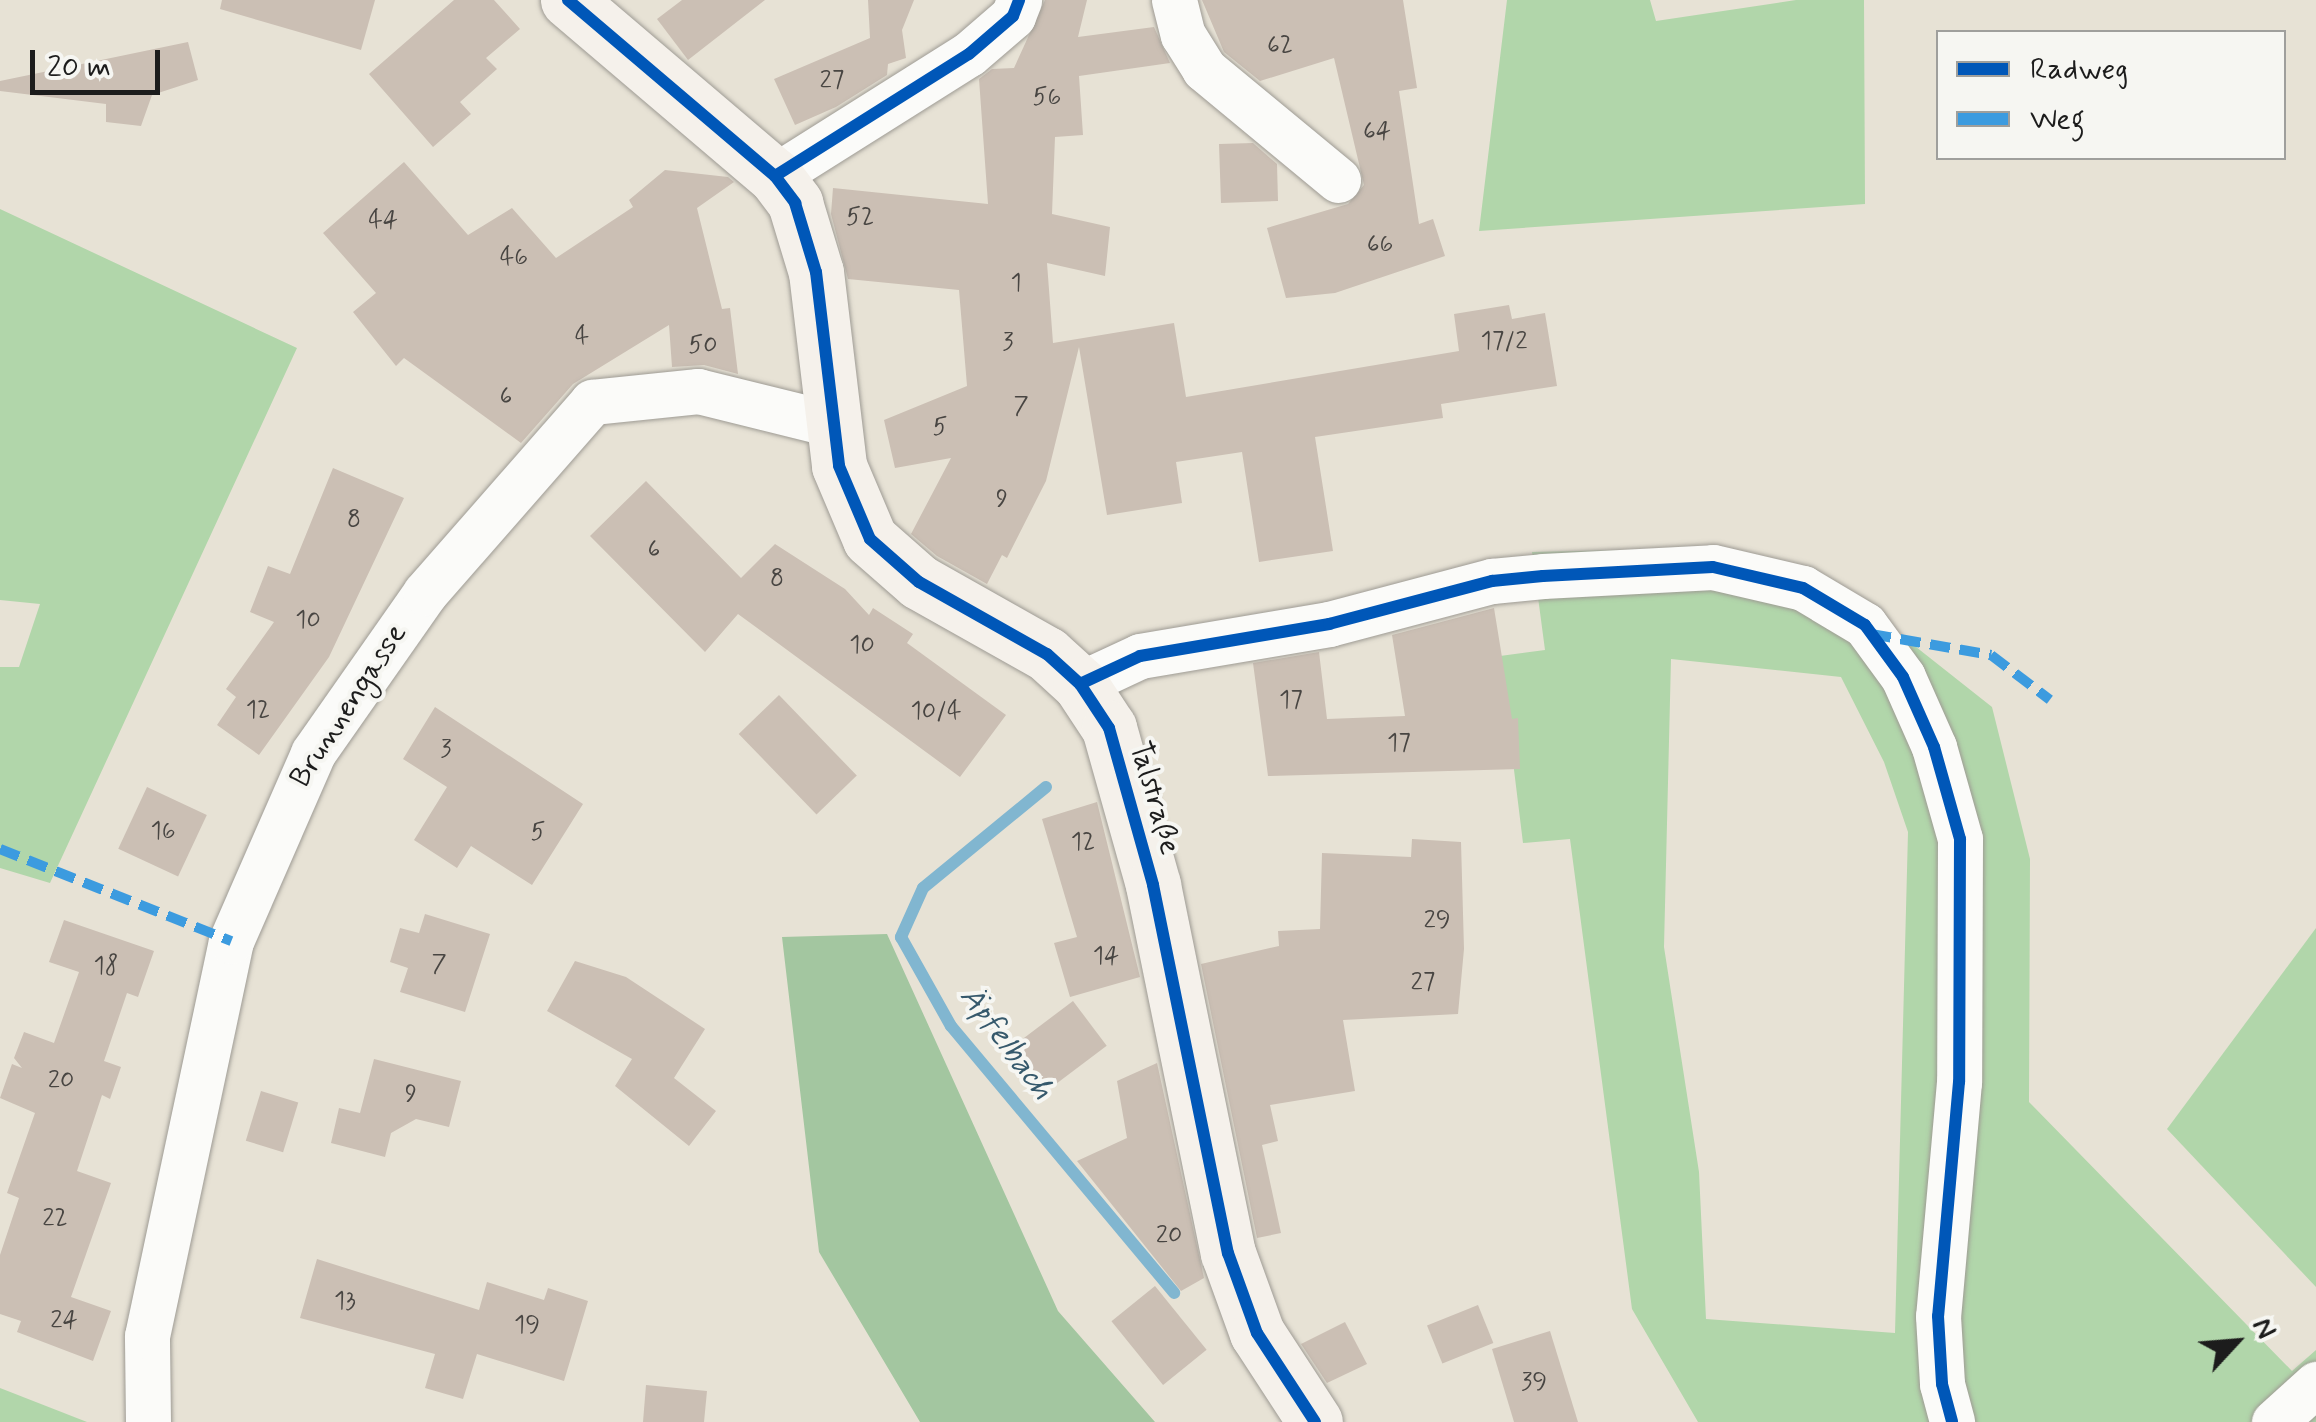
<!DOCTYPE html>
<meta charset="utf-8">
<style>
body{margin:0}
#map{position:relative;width:2316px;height:1422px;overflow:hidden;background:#e7e2d5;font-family:Mynerve,sans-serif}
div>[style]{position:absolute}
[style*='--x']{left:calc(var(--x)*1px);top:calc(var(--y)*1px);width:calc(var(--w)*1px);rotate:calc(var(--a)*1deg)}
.green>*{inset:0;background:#b1d6aa}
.forest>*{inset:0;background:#a3c6a0}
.stream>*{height:12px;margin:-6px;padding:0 6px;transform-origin:6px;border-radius:6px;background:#81b6d0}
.building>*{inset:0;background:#cbbfb4;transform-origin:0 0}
.roads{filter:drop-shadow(0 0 2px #9e9b94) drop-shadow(0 0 2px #9e9b94)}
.street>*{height:45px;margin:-22.5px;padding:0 22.5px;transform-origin:22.5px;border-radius:22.5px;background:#fbfbf9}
.secondary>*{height:55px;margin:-27.5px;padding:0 27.5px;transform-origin:27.5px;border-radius:27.5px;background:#f5f1eb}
.quiet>*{height:10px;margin-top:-5px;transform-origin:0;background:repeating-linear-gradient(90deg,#3c9bdf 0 20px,transparent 0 30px)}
.cycleway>*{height:12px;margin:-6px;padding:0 6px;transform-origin:6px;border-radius:6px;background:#0057b8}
span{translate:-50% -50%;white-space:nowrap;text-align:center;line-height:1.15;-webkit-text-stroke:8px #f6f6f2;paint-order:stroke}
.number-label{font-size:25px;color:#484542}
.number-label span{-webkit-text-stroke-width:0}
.street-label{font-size:30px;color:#1c1c1c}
.water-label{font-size:32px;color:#36596c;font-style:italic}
.legend{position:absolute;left:1936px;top:30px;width:350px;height:130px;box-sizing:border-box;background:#f6f6f2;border:2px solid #9f9f9c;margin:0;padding:12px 18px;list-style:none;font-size:30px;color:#1c1c1c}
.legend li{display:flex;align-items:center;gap:20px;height:50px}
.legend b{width:50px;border:2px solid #9f9f9c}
.north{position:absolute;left:2186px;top:1292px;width:100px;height:100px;-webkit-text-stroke:8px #f6f6f2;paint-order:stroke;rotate:64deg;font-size:28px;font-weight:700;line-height:40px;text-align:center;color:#1c1c1c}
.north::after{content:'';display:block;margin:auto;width:35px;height:45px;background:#1c1c1c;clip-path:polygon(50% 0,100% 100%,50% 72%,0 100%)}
.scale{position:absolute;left:30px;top:50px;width:130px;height:45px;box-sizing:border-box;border:5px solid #1c1c1c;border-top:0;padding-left:12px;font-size:30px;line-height:35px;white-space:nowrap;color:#1c1c1c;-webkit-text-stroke:8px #f6f6f2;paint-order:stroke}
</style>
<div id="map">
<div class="green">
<i style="clip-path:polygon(1507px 0,1650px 0,1656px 21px,1796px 0,1864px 0,1865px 204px,1479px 231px)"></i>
<i style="clip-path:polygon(0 209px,297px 348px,50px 883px,0 868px,0 667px,19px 667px,40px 604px,0 600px)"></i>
<i style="clip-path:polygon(evenodd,1717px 548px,1887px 624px,1992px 707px,2030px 859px,2029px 1102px,2292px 1371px,2316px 1350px,2316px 1422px,1698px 1422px,1632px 1309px,1570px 839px,1523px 843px,1500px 656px,1545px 650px,1532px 552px,1717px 548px,1671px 659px,1841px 677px,1884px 762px,1908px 832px,1895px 1333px,1706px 1319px,1699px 1172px,1664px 947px,1671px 659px)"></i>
<i style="clip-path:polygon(2316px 928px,2316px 1287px,2167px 1129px)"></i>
<i style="clip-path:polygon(0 1388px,87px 1422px,0 1422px)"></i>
</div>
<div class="forest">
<i style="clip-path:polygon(887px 934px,1058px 1311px,1155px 1422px,920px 1422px,819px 1252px,782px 937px)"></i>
</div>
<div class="stream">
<i style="--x:1046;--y:787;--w:159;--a:140.6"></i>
<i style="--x:923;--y:888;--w:54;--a:114.2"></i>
<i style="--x:901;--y:937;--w:102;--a:60.7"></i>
<i style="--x:951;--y:1026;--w:348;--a:50.1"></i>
</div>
<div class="building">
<i style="clip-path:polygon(222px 0,375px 0,361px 50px,220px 9px)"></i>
<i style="clip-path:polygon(454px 0,494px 0,520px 29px,486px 58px,497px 69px,460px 102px,471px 114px,433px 147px,369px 74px)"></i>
<i style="clip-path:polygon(682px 0,765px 0,688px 60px,657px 19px)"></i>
<i style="clip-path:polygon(868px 0,914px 0,902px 30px,906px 58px,888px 64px,887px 75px,836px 107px,795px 125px,774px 79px,870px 38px)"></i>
<i style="clip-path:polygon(1045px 0,1087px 0,1078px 37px,1154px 27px,1170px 63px,1079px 76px,1083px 135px,1055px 137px,1052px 214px,1110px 227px,1105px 276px,1047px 263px,1053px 343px,1174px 323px,1186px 397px,1459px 351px,1454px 314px,1509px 305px,1512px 319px,1545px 313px,1557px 386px,1441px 404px,1443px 418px,1315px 437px,1333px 551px,1259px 562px,1242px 452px,1176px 462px,1182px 503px,1107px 515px,1079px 347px,1046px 481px,1007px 558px,1002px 555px,987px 584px,937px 556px,911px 534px,951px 458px,895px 468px,884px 420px,967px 386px,959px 290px,848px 279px,831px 214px,833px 188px,988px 204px,979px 79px,992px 69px,1014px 68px)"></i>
<i style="clip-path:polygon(1202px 0,1403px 0,1417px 88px,1399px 91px,1419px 224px,1433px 219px,1445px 256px,1335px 293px,1286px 298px,1267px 228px,1348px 204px,1364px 185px,1334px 58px,1260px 81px,1224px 52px)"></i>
<i style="clip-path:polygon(188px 42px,198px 80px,152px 95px,141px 126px,106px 122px,106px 104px,0 91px,0 81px)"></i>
<i style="clip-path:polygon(1253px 143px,1277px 164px,1278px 201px,1221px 203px,1219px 144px)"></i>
<i style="clip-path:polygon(404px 162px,468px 235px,512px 208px,556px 258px,633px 207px,629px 200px,665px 170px,728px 177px,734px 182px,697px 208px,722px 309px,730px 308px,738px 374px,704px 365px,672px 367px,669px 325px,573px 384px,521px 443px,404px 358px,396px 366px,353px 312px,376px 293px,323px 233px)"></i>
<i style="clip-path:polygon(333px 468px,404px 498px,329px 657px,259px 755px,217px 725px,236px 697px,226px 689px,274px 622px,250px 612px,268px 566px,290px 574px)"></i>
<i style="clip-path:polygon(646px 481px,741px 578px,775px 544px,845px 589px,869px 615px,873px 608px,913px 634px,907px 643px,1006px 715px,960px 777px,738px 614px,705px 652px,590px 536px)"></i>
<i style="clip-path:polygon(1494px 608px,1512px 719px,1518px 718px,1520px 769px,1268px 776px,1253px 663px,1319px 652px,1327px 719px,1405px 716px,1392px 635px)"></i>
<i style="left:779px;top:695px;width:112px;height:56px;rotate:46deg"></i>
<i style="clip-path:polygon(435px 707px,583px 804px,532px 885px,471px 846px,457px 868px,414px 840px,447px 787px,403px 759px)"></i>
<i style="left:147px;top:787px;width:66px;height:68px;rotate:25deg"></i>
<i style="clip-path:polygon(1097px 802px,1140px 977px,1070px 997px,1054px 943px,1077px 937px,1042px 819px)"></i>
<i style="clip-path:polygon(1412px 839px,1461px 842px,1464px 949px,1458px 1014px,1343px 1020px,1355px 1091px,1270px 1105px,1278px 1141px,1262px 1145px,1281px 1233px,1257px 1238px,1201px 964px,1279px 946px,1278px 931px,1320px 929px,1322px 853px,1411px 857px)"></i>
<i style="clip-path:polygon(425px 914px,490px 934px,465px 1012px,400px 992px,408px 968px,390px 962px,400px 928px,419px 933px)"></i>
<i style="clip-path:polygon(64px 920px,154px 951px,138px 997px,127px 993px,104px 1061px,121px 1067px,110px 1099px,102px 1095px,77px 1171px,111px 1183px,71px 1297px,111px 1311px,93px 1361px,17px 1332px,21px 1321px,0 1314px,0 1255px,19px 1198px,7px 1193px,35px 1113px,0 1098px,12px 1064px,22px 1068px,14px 1058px,24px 1032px,54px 1043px,79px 972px,49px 962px)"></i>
<i style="clip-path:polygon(575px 961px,626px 977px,705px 1029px,674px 1078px,716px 1111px,689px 1146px,615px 1086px,632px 1059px,547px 1011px)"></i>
<i style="left:1073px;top:1001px;width:56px;height:86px;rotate:53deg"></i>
<i style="clip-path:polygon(374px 1059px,461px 1081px,449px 1127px,416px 1119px,391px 1133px,385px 1157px,331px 1143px,339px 1108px,360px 1113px)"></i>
<i style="clip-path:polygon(1157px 1063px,1204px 1278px,1181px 1291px,1077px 1161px,1127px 1138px,1117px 1081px)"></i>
<i style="left:261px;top:1091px;width:39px;height:52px;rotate:17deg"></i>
<i style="clip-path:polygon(317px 1259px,479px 1310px,487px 1282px,544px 1300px,548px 1288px,588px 1301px,564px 1381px,477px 1354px,463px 1399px,425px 1388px,435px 1354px,300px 1318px)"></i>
<i style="left:1155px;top:1286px;width:82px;height:56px;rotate:51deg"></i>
<i style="left:1478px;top:1305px;width:41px;height:55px;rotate:68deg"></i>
<i style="clip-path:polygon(1345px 1322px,1367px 1364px,1327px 1383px,1301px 1344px)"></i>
<i style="clip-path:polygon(1550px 1331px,1578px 1422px,1514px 1422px,1492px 1349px)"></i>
<i style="clip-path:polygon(646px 1385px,707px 1391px,704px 1422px,643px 1422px)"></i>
</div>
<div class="roads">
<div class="street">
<i style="--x:1174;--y:0;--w:36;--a:76"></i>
<i style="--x:1183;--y:35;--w:40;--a:58"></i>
<i style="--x:1204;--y:69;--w:174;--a:39.6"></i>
<i style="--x:775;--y:176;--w:229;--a:-32.2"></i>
<i style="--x:969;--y:54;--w:58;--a:-40.8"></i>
<i style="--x:1013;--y:16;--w:17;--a:-69"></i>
<i style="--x:1080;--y:684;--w:66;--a:-25"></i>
<i style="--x:1140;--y:656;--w:192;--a:-9.6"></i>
<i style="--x:1329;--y:624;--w:169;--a:-14.8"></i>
<i style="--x:1492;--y:581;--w:51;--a:-5.6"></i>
<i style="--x:1543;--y:576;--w:170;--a:-3"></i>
<i style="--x:1713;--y:567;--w:92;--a:13.1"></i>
<i style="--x:1803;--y:588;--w:72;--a:30.8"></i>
<i style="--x:1865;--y:625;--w:64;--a:53.8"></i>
<i style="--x:1903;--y:677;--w:77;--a:66.1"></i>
<i style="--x:1934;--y:747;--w:96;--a:74.2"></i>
<i style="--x:1960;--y:839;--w:243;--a:90.2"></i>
<i style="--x:1959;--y:1082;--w:235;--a:95.1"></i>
<i style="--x:1938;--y:1316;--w:68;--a:86.6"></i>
<i style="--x:1942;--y:1384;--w:39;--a:75"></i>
<i style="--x:148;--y:1422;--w:86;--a:-90.7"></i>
<i style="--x:147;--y:1336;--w:404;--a:-78"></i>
<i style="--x:231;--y:941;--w:205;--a:-66.4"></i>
<i style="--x:313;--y:753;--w:195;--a:-55"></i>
<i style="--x:425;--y:593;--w:254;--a:-48.8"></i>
<i style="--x:592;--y:402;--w:107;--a:-5.9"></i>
<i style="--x:698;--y:391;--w:137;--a:13.9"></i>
<i style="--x:2274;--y:1422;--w:57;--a:-42.1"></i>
</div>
<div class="secondary">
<i style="--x:568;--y:0;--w:272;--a:40.4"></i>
<i style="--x:775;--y:176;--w:34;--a:53"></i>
<i style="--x:795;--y:203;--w:72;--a:73.1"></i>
<i style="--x:816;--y:272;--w:195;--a:83.2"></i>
<i style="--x:839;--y:466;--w:79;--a:67"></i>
<i style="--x:870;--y:539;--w:65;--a:41.3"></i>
<i style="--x:919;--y:582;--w:147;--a:29.4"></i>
<i style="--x:1047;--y:654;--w:45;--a:42.3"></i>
<i style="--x:1080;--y:684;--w:53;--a:56.6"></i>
<i style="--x:1109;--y:728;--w:163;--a:74.3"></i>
<i style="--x:1153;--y:885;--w:376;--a:78.5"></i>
<i style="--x:1228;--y:1253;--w:85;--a:70.1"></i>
<i style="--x:1257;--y:1333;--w:106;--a:56.9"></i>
</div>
</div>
<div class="quiet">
<i style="--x:1871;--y:634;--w:122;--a:9.9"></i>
<i style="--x:1991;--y:655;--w:74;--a:37.3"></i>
<i style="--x:0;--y:849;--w:249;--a:21.7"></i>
</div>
<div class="cycleway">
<i style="--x:568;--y:0;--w:272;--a:40.4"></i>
<i style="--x:775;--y:176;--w:34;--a:53"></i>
<i style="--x:795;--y:203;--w:72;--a:73.1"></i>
<i style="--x:816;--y:272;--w:195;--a:83.2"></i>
<i style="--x:839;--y:466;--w:79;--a:67"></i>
<i style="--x:870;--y:539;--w:65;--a:41.3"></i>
<i style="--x:919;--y:582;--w:147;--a:29.4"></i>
<i style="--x:1047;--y:654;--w:45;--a:42.3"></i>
<i style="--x:1080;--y:684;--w:53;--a:56.6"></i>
<i style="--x:1109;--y:728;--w:163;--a:74.3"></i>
<i style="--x:1153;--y:885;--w:376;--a:78.5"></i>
<i style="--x:1228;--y:1253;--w:85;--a:70.1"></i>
<i style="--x:1257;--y:1333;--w:106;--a:56.9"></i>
<i style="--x:775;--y:176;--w:229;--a:-32.2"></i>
<i style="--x:969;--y:54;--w:58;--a:-40.8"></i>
<i style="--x:1013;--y:16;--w:17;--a:-69"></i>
<i style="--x:1080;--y:684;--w:66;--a:-25"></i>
<i style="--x:1140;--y:656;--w:192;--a:-9.6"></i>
<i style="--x:1329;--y:624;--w:169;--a:-14.8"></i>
<i style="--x:1492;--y:581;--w:51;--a:-5.6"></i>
<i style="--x:1543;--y:576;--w:170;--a:-3"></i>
<i style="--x:1713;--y:567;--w:92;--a:13.1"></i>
<i style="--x:1803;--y:588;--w:72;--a:30.8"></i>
<i style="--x:1865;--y:625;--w:64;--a:53.8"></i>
<i style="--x:1903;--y:677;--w:77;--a:66.1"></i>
<i style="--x:1934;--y:747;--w:96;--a:74.2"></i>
<i style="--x:1960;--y:839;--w:243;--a:90.2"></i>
<i style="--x:1959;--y:1082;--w:235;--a:95.1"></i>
<i style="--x:1938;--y:1316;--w:68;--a:86.6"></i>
<i style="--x:1942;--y:1384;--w:39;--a:75"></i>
</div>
<div class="number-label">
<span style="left:1280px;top:46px">62</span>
<span style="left:832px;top:81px">27</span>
<span style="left:1047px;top:98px">56</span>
<span style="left:1377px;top:132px">64</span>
<span style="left:860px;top:218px">52</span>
<span style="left:383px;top:221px">44</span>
<span style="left:1380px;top:245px">66</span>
<span style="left:514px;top:258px">46</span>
<span style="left:1016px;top:284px">1</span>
<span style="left:582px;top:337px">4</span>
<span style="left:1504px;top:342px">17/2</span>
<span style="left:1008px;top:343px">3</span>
<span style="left:703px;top:346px">50</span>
<span style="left:506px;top:397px">6</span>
<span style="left:1021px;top:407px">7</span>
<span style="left:940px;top:428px">5</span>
<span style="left:1002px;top:500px">9</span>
<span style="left:354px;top:520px">8</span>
<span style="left:654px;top:550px">6</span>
<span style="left:777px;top:579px">8</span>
<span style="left:308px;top:621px">10</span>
<span style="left:862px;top:646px">10</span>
<span style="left:1291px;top:701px">17</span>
<span style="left:258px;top:711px">12</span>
<span style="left:936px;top:712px">10/4</span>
<span style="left:1399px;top:744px">17</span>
<span style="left:446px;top:750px">3</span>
<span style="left:163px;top:832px">16</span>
<span style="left:538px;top:833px">5</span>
<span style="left:1083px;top:843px">12</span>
<span style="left:1437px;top:921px">29</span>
<span style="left:1106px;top:957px">14</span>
<span style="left:439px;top:965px">7</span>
<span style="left:106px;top:967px">18</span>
<span style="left:1423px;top:983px">27</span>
<span style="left:61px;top:1081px">20</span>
<span style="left:411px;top:1095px">9</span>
<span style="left:55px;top:1219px">22</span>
<span style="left:1169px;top:1236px">20</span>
<span style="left:345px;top:1302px">13</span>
<span style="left:64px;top:1321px">24</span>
<span style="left:527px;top:1326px">19</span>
<span style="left:1534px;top:1383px">39</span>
</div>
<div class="street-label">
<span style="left:349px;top:706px;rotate:-57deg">Brunnengasse</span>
<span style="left:1154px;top:798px;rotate:74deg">Talstraße</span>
</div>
<div class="water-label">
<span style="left:1006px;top:1043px;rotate:53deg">Äpfelbach</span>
</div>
<ul class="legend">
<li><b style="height:12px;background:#0057b8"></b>Radweg</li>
<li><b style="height:12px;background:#3c9bdf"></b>Weg</li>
</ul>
<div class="north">N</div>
<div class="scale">20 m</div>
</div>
